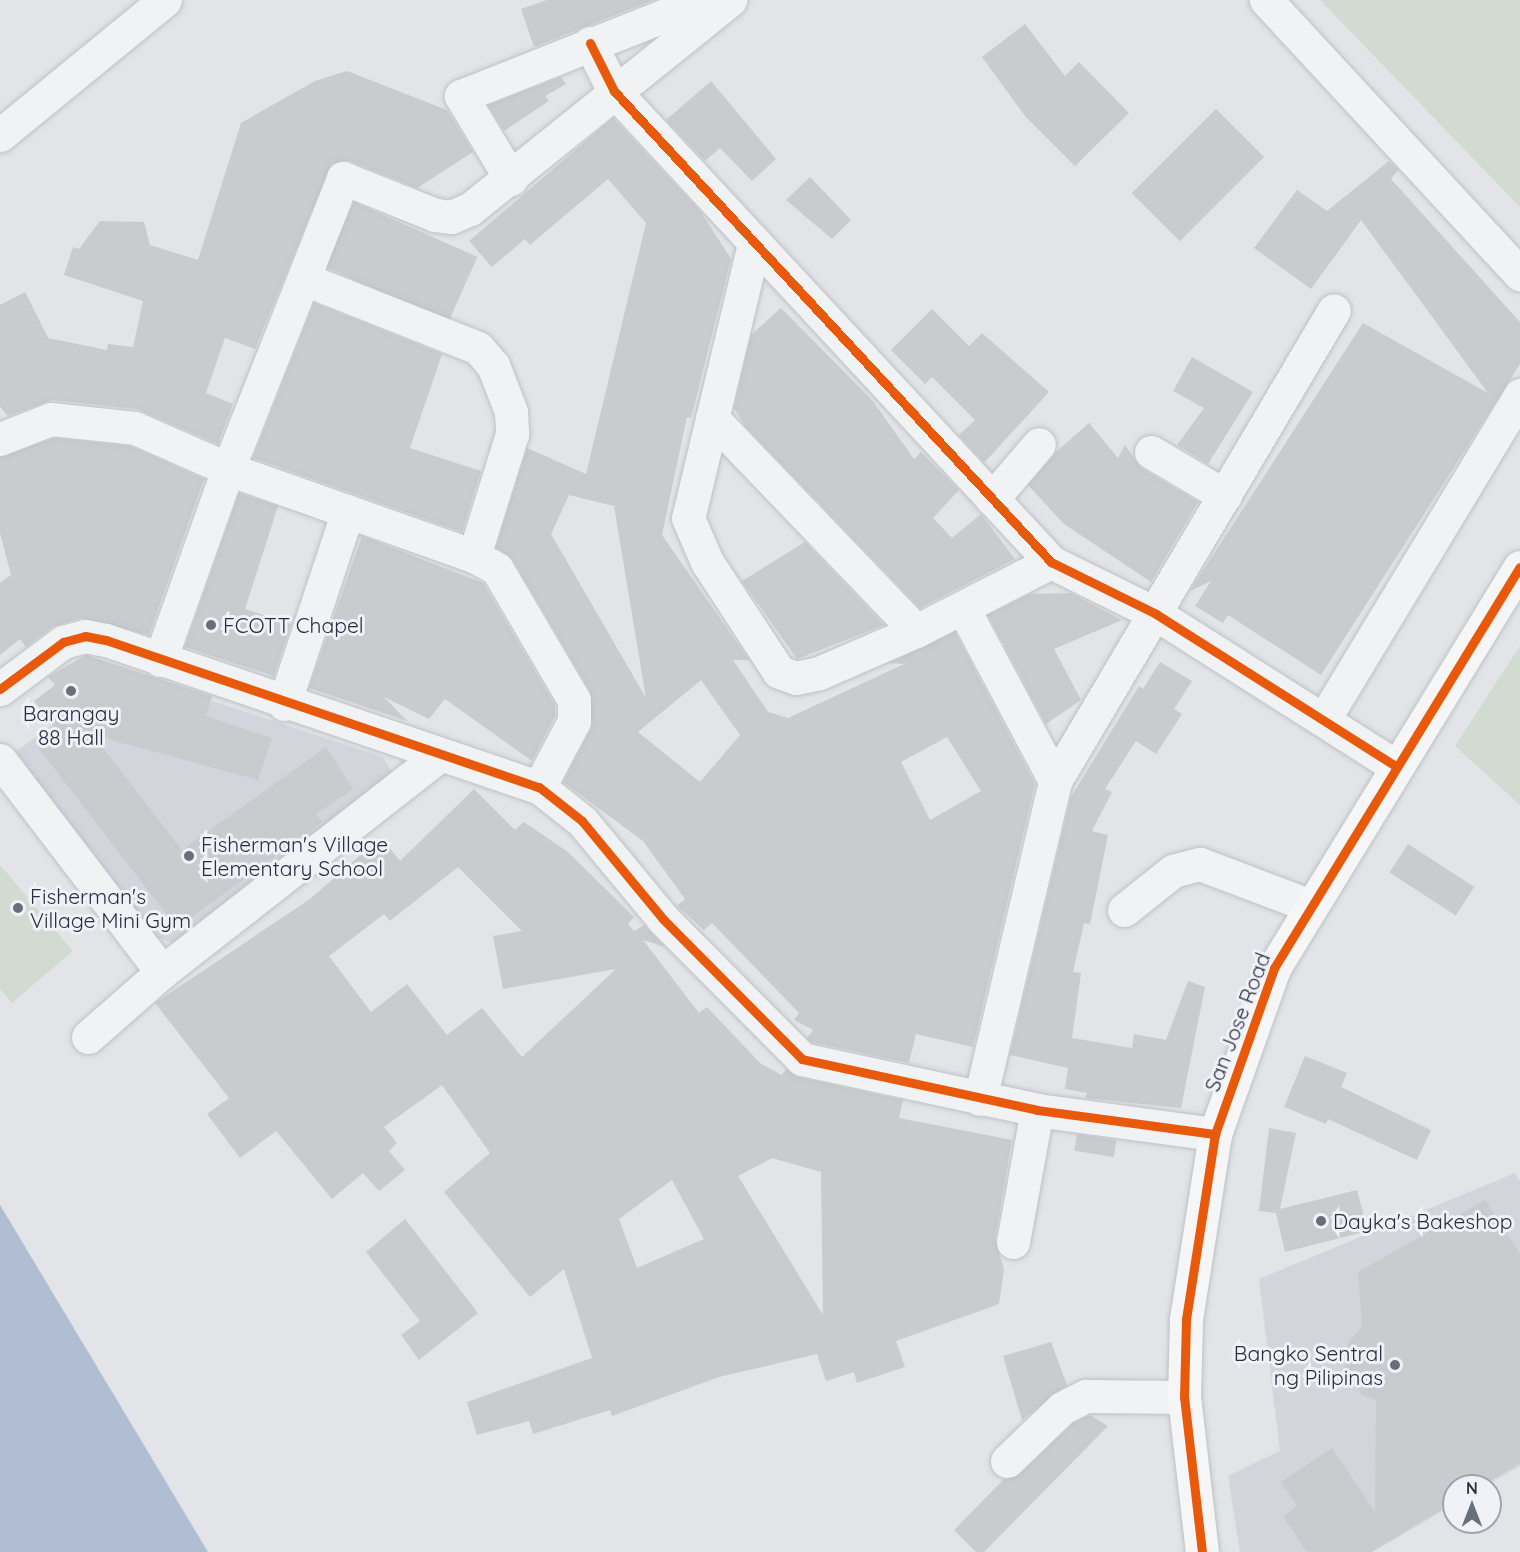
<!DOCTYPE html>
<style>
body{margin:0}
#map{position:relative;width:1520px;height:1552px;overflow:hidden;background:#e2e4e7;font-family:Quicksand,sans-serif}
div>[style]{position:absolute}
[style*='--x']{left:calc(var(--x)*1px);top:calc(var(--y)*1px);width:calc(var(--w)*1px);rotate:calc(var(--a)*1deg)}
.built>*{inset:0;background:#d2d5dc}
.green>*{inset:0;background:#d1dbd2}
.water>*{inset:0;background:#b0bdd3}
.building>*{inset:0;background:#c9cbcf;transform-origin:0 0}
.roads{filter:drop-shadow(0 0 2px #bfc1c5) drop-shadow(0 0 2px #bfc1c5)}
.minor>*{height:33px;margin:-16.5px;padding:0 16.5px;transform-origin:16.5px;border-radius:16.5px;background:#f1f2f4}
.major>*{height:33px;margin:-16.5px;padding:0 16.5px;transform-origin:16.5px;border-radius:16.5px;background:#f6f6f6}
.cycleway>*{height:9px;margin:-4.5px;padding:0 4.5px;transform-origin:4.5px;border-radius:4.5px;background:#e8590c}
.dots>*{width:16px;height:16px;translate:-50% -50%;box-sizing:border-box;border:3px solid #f0f2f7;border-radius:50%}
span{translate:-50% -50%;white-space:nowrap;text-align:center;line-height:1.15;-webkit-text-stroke:6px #f0f2f7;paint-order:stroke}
.poi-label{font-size:21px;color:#282e41}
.left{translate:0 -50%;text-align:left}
.right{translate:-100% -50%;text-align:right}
.street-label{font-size:21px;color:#282e41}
.north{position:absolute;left:1442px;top:1474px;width:60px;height:60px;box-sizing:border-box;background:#f0f2f7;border:2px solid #a0a4ae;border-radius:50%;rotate:0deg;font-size:16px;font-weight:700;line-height:24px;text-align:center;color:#282e41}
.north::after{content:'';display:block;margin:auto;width:21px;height:27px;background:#696e7b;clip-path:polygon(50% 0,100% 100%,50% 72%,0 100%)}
</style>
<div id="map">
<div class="built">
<i style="clip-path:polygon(124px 672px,383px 757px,396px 779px,174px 943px,139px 933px,14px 753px)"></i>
<i style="clip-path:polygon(1515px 1173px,1520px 1181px,1520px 1466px,1485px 1486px,1454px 1486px,1454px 1504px,1373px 1552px,1240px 1552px,1228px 1476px,1280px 1451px,1259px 1279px)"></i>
</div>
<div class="green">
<i style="clip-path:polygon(1320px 0,1520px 0,1520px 207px)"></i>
<i style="clip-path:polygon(1520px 646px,1520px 805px,1455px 746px)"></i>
<i style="clip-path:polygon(0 865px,73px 951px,12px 1003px,0 989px)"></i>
</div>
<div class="water">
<i style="clip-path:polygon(0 1205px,208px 1552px,0 1552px)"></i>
</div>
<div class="building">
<i style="clip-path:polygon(547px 0,653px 0,534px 47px,521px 9px)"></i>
<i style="clip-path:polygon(1025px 24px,1065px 76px,1079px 62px,1129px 113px,1075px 166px,1025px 116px,982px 57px)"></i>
<i style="clip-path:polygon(347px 71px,447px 110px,473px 152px,417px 188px,350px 161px,331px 164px,255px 349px,225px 338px,206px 393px,233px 404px,218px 444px,137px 409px,52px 400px,8px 416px,0 407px,0 305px,25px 292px,48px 338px,107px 350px,108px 344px,133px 347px,143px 301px,64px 275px,73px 247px,79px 249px,100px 221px,144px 222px,150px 245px,198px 260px,241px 123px,315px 81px)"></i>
<i style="clip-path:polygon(561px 77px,566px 84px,545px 96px,549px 101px,504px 131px,488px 105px)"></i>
<i style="clip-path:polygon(711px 81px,776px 159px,752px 181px,720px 148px,705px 161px,666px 120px)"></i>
<i style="left:1216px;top:109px;width:68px;height:119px;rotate:45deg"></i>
<i style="clip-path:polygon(evenodd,613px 118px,701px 212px,731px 259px,691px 418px,687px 417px,662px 535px,749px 660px,733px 660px,768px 712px,788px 718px,904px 664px,888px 663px,955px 632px,1035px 784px,973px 1047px,916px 1034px,909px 1063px,811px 1042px,807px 1038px,813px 1030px,794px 1020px,799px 1013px,712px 923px,704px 930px,677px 906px,685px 899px,643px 841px,563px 782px,591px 729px,590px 691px,513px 560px,496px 547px,527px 448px,586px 474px,646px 223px,608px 179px,530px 245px,525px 239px,492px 267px,469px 241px,613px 118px,569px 495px,614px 506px,646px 698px,551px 534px,569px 495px,613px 118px,701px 680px,740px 735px,700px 782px,638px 732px,701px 680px,613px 118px,947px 737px,981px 791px,930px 820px,901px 762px,947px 737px)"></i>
<i style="clip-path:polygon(1389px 161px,1398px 170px,1391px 179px,1520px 322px,1520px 364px,1321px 675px,1228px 615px,1223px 623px,1195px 606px,1211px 581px,1190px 591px,1363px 323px,1488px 393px,1361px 220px,1311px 289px,1254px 248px,1297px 190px,1327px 211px)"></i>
<i style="clip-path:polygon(810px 177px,851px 220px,832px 239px,786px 200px)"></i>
<i style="left:354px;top:202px;width:135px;height:71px;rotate:24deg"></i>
<i style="clip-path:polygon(314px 303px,442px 354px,410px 448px,481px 471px,462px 532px,253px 458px)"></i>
<i style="clip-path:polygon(781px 308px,872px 400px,914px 459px,921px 452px,959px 490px,933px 518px,952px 538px,981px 514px,1015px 559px,920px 608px,745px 426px,734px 408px,751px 335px)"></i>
<i style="clip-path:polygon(932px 309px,969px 346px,982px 333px,1049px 392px,984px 463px,959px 435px,975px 420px,932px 377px,925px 384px,891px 350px)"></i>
<i style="clip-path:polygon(1192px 357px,1253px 392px,1208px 464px,1177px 445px,1204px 408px,1173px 391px)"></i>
<i style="clip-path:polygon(1089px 423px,1118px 458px,1125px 445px,1141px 468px,1198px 502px,1151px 582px,1064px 524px,1028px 485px,1056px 452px)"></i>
<i style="clip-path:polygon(54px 438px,130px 446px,204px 479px,149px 635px,81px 618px,52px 627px,26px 647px,20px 639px,0 655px,0 583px,11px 575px,0 533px,0 457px)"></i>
<i style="clip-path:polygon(239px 493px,278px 506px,245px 609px,291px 624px,274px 676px,185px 647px)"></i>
<i style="clip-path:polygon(362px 536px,483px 583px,555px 705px,555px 716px,532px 761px,445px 699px,429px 719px,384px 697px,407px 721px,309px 688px)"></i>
<i style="clip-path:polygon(805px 542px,884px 625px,797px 659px,742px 581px)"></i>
<i style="clip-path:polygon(1071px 593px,1122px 620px,1054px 649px,1081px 700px,1046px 724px,988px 615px,1029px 594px)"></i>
<i style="clip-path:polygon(86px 655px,212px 696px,206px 716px,272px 738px,258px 780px,93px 735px,182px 850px,326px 747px,353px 789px,316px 814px,322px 822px,177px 928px,37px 746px,57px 731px,34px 701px,55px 685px,48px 677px)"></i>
<i style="clip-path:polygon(1160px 662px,1192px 681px,1174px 709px,1182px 714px,1156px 754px,1136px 741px,1105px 789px,1112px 792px,1092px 831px,1108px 835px,1090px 924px,1084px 923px,1073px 972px,1081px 973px,1072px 1038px,1132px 1048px,1134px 1034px,1166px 1040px,1188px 981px,1205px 987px,1181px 1108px,1085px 1098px,1087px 1093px,1065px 1089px,1068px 1068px,1010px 1055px,1071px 797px,1139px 686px,1143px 689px)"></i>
<i style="clip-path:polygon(evenodd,474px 789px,515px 830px,524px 822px,568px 852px,634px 917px,628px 924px,634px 931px,644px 925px,665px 947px,643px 940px,699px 1013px,707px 1007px,761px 1064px,782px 1075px,786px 1069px,798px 1077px,903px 1100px,899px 1118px,1012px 1140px,995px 1239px,1004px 1269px,999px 1304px,896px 1341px,905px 1367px,857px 1383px,854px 1372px,826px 1381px,817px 1354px,719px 1377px,612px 1416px,610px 1410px,533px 1434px,529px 1421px,477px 1435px,467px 1402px,592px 1358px,564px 1269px,530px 1297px,444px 1192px,490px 1153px,442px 1085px,384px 1127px,397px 1143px,389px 1151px,405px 1170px,379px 1191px,363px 1173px,332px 1199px,276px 1131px,240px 1158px,207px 1114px,229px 1098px,155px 1003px,310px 899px,381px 837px,400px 861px,474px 789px,458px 867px,522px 931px,493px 936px,503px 989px,616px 969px,522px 1057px,482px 1008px,447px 1035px,407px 984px,371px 1012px,329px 956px,384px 914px,390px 921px,458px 867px,474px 789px,772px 1158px,821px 1172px,823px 1315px,738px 1176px,772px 1158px,474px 789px,672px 1180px,704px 1239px,637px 1268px,619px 1219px,672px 1180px)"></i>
<i style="left:1408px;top:844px;width:79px;height:34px;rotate:33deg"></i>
<i style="clip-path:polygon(1305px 1056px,1347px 1073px,1341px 1087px,1431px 1130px,1417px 1160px,1328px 1119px,1326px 1124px,1284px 1107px)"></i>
<i style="clip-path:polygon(1269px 1128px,1296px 1133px,1280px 1209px,1357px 1190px,1368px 1231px,1285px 1252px,1276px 1213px,1259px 1211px)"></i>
<i style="left:1077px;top:1134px;width:40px;height:17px;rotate:9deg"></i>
<i style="clip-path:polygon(1485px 1200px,1520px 1254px,1520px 1463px,1482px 1486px,1454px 1486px,1454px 1502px,1371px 1552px,1307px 1552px,1283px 1516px,1297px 1506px,1281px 1482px,1332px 1448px,1375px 1512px,1376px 1400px,1361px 1394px,1345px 1367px,1348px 1344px,1362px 1326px,1358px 1272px)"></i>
<i style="clip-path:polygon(405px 1219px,478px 1313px,419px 1360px,401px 1335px,420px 1321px,366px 1252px)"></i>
<i style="clip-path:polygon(1051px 1342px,1067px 1385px,1022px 1420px,1003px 1356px)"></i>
<i style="clip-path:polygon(1090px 1415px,1108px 1426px,984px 1552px,976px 1552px,954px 1530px,1004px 1479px,1020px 1474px,1073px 1423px)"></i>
</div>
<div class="roads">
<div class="minor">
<i style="--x:1266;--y:0;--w:374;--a:47.2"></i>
<i style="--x:590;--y:43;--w:54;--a:63.4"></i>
<i style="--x:614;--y:91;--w:643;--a:47.14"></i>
<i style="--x:1051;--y:562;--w:117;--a:26.3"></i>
<i style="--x:1156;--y:614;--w:282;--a:32.4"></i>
<i style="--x:0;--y:135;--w:213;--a:-39.3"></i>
<i style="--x:511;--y:179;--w:97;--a:-121.1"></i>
<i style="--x:461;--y:96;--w:261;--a:-21.6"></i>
<i style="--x:754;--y:244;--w:282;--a:103.5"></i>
<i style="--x:688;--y:518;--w:48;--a:66.6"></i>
<i style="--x:707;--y:562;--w:131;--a:56.8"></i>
<i style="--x:779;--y:672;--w:18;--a:19"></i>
<i style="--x:796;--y:678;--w:24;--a:-12"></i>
<i style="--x:819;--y:673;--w:106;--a:-23.4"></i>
<i style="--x:916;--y:631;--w:152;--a:-27.1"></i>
<i style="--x:304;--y:279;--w:187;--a:21.6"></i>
<i style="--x:478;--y:348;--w:23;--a:49"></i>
<i style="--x:493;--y:365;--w:50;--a:69"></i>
<i style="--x:511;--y:412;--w:22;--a:87"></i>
<i style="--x:512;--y:434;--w:128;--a:107.3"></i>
<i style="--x:712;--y:418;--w:295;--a:46.2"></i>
<i style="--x:0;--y:439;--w:55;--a:-21.4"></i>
<i style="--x:51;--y:419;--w:84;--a:6.1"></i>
<i style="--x:135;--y:428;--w:102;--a:23.8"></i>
<i style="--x:228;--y:469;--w:261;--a:19.5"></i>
<i style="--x:474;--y:556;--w:26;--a:29"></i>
<i style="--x:497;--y:569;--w:152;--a:59.6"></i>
<i style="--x:574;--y:700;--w:21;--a:90"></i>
<i style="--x:574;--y:721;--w:75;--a:117.9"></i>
<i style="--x:1151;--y:452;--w:86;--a:30.7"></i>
<i style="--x:992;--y:499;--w:72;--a:-49.5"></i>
<i style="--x:963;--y:608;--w:196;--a:62"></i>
<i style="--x:160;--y:660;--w:203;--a:-70.4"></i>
<i style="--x:228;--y:469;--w:313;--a:-68.4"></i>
<i style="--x:343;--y:178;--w:99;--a:21.9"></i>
<i style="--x:435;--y:215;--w:16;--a:7"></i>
<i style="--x:451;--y:217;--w:21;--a:-23"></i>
<i style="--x:470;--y:209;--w:334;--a:-38.8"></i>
<i style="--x:0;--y:689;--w:79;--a:-36.7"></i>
<i style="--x:63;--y:642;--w:23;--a:-15"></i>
<i style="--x:85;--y:636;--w:21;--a:11"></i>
<i style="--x:106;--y:640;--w:457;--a:18.8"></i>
<i style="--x:539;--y:787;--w:55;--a:38.3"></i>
<i style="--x:582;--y:821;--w:127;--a:50.4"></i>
<i style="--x:663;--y:919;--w:197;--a:45.2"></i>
<i style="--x:802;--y:1059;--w:240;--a:12.2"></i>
<i style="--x:1037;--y:1110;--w:180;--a:7.7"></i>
<i style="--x:284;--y:704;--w:203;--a:-71.7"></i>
<i style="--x:1324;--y:719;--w:379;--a:-58.8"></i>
<i style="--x:0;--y:760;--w:267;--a:52.6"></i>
<i style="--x:1124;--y:910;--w:63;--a:-38.5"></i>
<i style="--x:1173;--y:871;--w:28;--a:-15"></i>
<i style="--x:1200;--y:864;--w:116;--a:20.8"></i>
<i style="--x:88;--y:1037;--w:98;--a:-41.3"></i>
<i style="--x:162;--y:972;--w:353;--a:-38"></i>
<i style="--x:980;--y:1099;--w:327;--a:-76.7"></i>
<i style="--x:1055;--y:781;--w:547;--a:-59.36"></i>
<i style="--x:1013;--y:1242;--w:134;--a:-79.7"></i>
<i style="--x:1007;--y:1461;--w:76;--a:-43.9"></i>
<i style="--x:1062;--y:1408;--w:27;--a:-27"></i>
<i style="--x:1086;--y:1396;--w:98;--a:0.6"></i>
</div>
<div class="major">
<i style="--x:1202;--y:1552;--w:156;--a:-96.6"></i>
<i style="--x:1184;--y:1397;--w:78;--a:-88.5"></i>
<i style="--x:1186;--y:1319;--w:187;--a:-81.1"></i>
<i style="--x:1215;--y:1134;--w:176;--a:-70.4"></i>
<i style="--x:1274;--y:968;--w:470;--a:-58.5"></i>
</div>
</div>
<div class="cycleway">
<i style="--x:590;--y:43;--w:54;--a:63.4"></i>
<i style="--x:614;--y:91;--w:643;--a:47.14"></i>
<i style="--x:1051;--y:562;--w:117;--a:26.3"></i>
<i style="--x:1156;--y:614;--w:282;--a:32.4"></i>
<i style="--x:0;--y:689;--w:79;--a:-36.7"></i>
<i style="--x:63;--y:642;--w:23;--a:-15"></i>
<i style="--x:85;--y:636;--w:21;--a:11"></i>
<i style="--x:106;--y:640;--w:457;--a:18.8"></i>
<i style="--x:539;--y:787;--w:55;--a:38.3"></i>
<i style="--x:582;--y:821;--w:127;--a:50.4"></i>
<i style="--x:663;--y:919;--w:197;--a:45.2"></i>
<i style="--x:802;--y:1059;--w:240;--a:12.2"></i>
<i style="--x:1037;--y:1110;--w:180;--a:7.7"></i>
<i style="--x:1202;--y:1552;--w:156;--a:-96.6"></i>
<i style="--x:1184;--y:1397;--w:78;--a:-88.5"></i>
<i style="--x:1186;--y:1319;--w:187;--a:-81.1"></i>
<i style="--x:1215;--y:1134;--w:176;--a:-70.4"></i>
<i style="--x:1274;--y:968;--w:470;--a:-58.5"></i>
</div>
<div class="dots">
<i style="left:211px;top:625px;background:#696e7b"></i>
<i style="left:71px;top:691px;background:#696e7b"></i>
<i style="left:189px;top:856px;background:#696e7b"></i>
<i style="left:18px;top:908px;background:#696e7b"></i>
<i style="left:1321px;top:1221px;background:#696e7b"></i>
<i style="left:1395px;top:1365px;background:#696e7b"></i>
</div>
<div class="poi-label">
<span class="left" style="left:223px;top:625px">FCOTT Chapel</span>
<span style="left:71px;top:725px">Barangay<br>88 Hall</span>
<span class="left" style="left:201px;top:856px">Fisherman's Village<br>Elementary School</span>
<span class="left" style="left:30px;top:908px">Fisherman's<br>Village Mini Gym</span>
<span class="left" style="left:1333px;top:1221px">Dayka's Bakeshop</span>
<span class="right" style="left:1383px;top:1365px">Bangko Sentral<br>ng Pilipinas</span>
</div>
<div class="street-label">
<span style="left:1237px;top:1022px;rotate:-69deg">San Jose Road</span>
</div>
<div class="north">N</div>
</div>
